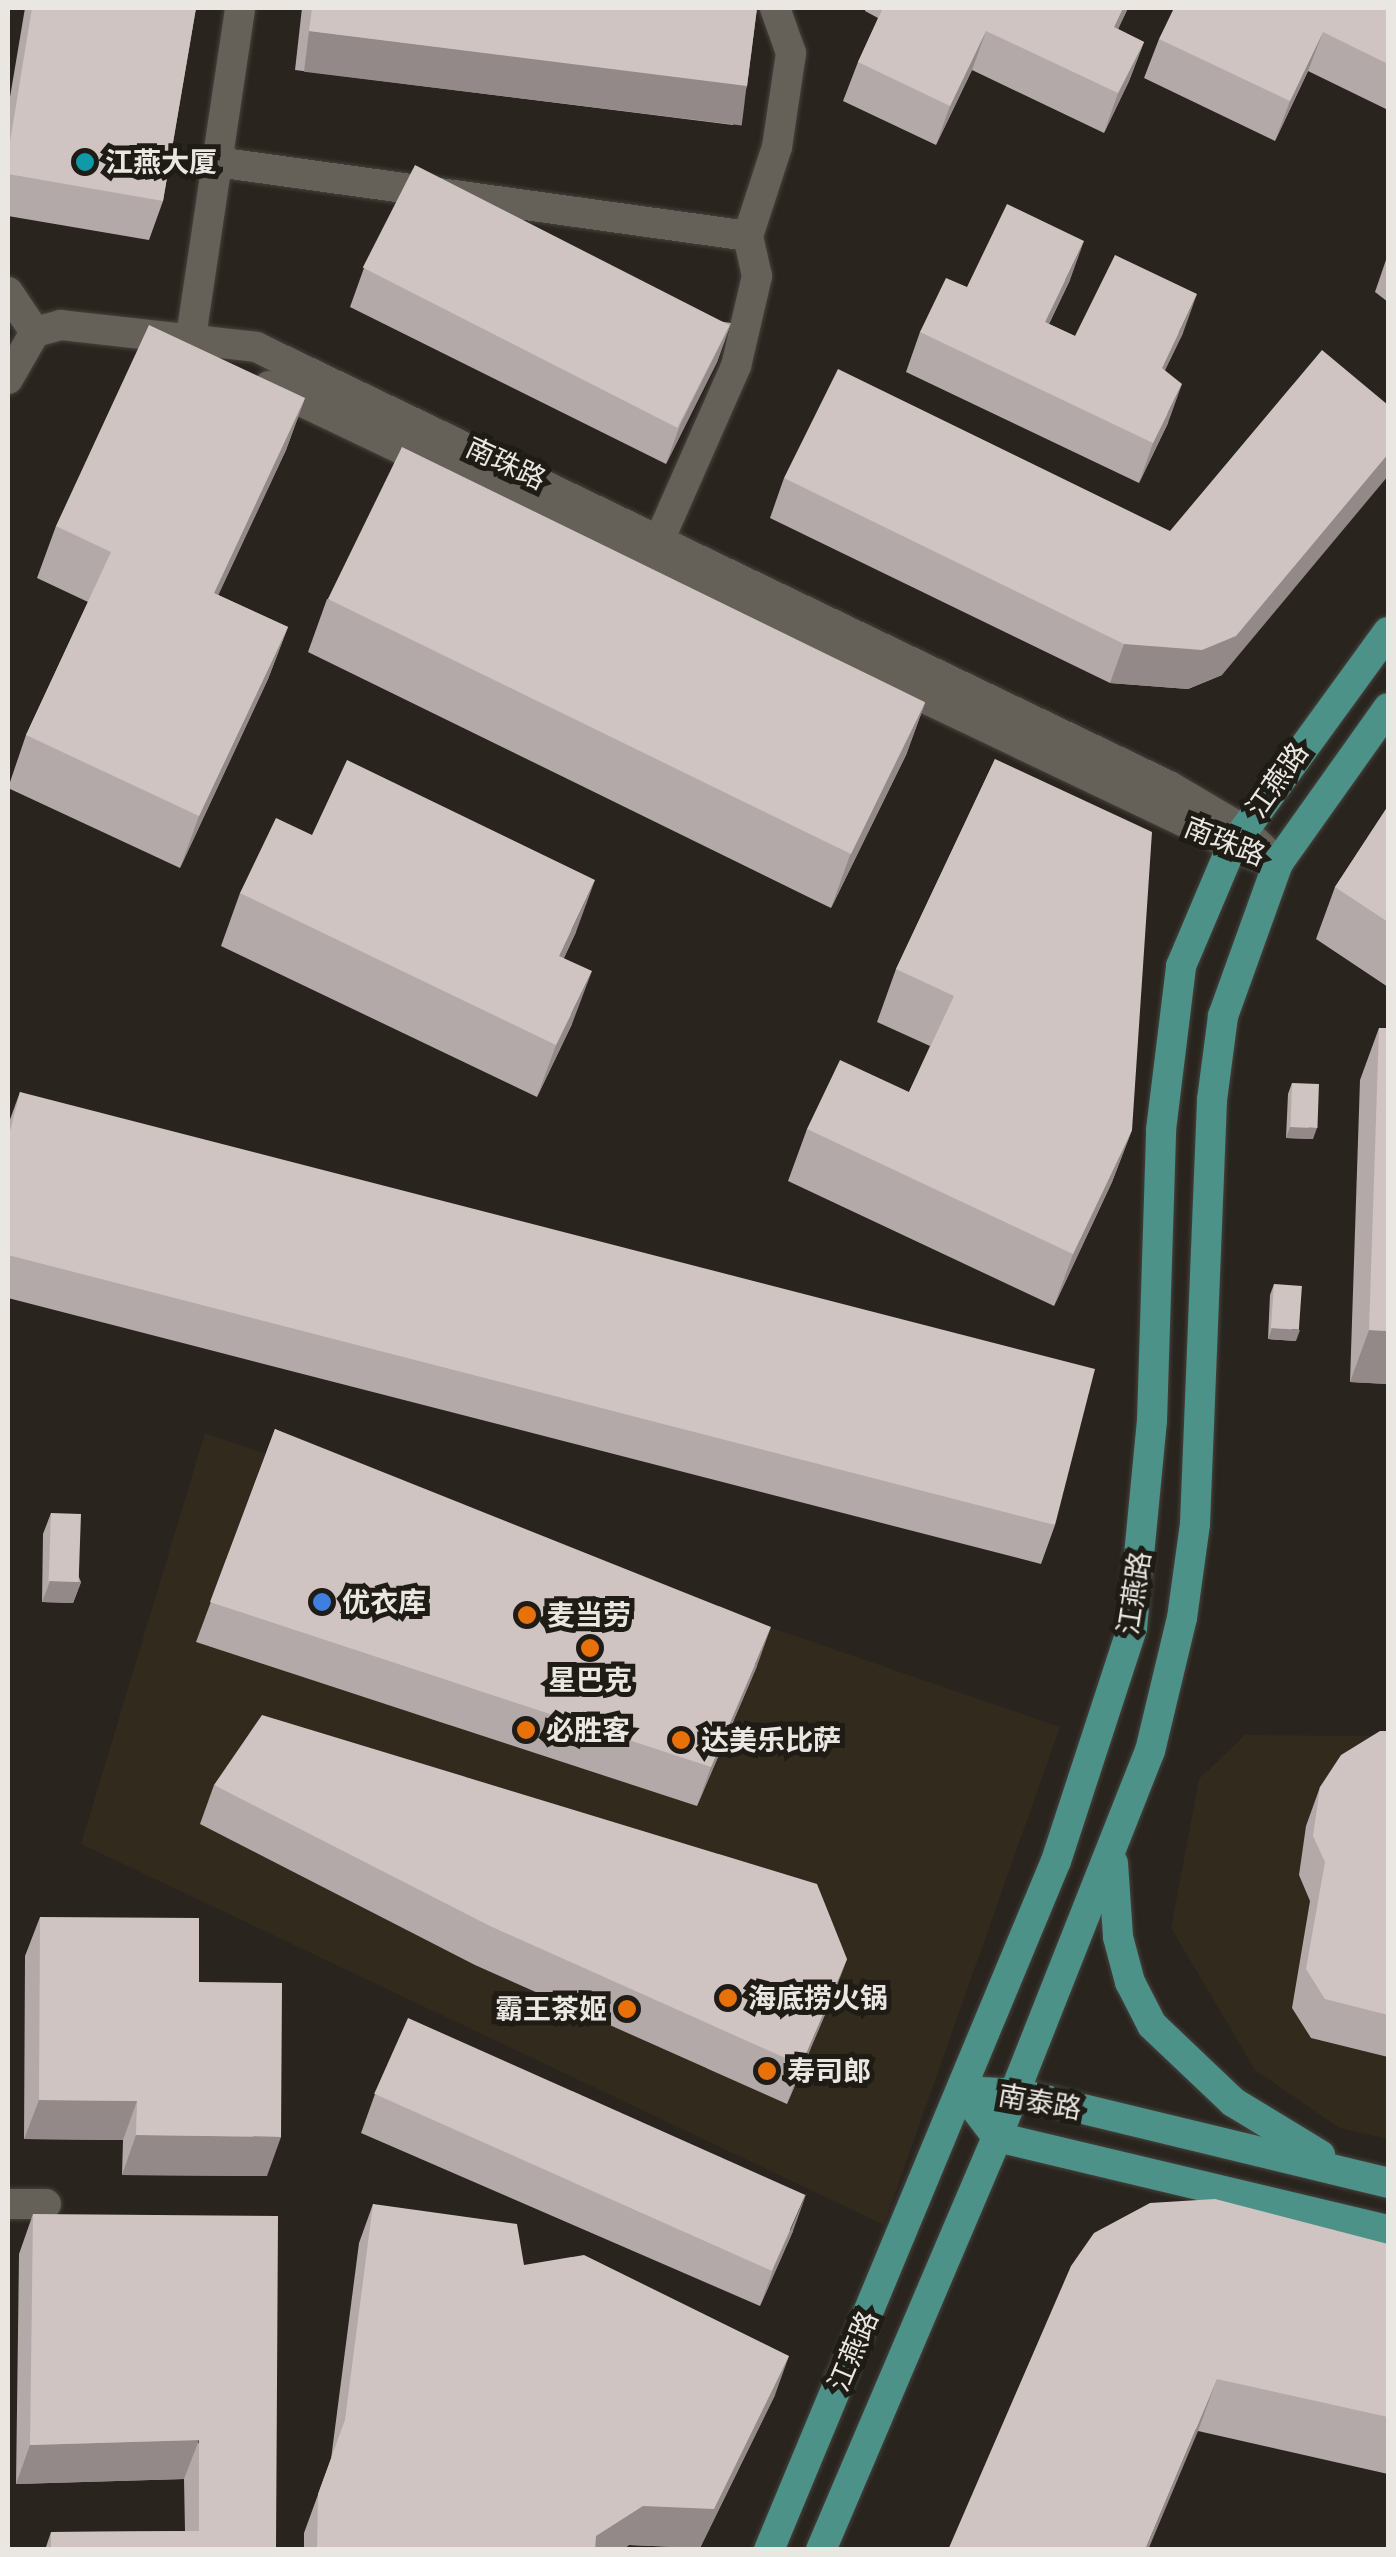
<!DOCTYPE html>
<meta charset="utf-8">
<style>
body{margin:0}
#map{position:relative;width:1396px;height:2557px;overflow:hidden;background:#29241e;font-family:"Public Sans","Noto Sans SC",sans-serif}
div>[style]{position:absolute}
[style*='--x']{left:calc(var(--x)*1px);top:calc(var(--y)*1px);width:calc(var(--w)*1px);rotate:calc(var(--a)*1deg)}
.built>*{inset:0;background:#312a1d}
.roads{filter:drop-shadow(0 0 2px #45423d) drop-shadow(0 0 2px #45423d)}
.minor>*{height:30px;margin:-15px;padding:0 15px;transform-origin:15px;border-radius:15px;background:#656058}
.major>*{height:30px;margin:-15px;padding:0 15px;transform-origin:15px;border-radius:15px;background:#4c9289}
.wall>*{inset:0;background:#b3a9a8}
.shaded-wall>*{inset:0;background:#928988;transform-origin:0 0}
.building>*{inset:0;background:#d0c4c3;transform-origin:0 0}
.dots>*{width:28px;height:28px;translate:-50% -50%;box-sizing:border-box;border:5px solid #1f1b15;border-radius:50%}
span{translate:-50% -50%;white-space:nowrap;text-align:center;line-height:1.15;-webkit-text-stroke:10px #1f1b15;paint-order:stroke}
.poi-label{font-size:28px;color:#eae7e3;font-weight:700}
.left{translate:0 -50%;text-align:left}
.right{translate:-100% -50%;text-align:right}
.street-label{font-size:28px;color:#eae7e3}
.frame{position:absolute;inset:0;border:10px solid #eae7e3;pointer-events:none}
</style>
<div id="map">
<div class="built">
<i style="clip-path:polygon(205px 1433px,1060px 1727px,884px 2225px,81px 1844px)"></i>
<i style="clip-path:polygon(1245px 1735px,1388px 1736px,1388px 2139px,1339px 2128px,1255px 2070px,1171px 1928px,1199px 1779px)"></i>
</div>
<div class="roads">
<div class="minor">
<i style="--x:217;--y:162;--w:536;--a:7.93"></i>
<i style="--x:748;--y:236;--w:41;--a:77.3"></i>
<i style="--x:757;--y:276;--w:92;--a:103.1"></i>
<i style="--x:736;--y:366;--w:186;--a:113.8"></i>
<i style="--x:748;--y:236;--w:94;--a:-72"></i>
<i style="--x:777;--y:147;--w:95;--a:-81.5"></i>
<i style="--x:791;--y:53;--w:48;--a:-109.6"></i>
<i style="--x:8;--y:292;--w:48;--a:56"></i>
<i style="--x:191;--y:337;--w:333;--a:-81.5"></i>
<i style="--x:8;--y:379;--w:54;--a:-60.1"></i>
<i style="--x:35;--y:332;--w:27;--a:-15"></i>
<i style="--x:61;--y:325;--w:196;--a:6.4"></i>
<i style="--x:256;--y:347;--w:1013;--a:25.68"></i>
<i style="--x:1169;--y:786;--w:85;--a:30.5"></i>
<i style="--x:1242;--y:829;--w:50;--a:43.4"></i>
<i style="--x:269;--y:386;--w:1093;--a:25.46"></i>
<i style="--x:8;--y:2204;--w:38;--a:0"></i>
</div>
<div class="major">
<i style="--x:1113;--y:1863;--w:74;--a:86.1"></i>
<i style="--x:1118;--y:1937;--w:47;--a:75.1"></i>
<i style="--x:1130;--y:1982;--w:48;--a:62.9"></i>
<i style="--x:1152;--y:2025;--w:112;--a:43.5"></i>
<i style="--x:1233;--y:2102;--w:102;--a:31.3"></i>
<i style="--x:962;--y:2091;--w:58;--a:52.7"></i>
<i style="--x:997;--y:2137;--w:402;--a:13.4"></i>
<i style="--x:962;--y:2091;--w:59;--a:2.9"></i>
<i style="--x:1021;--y:2094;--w:378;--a:13.6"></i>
<i style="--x:769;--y:2550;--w:746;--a:-67.39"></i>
<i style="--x:1056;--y:1861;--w:245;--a:-71.9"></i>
<i style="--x:1132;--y:1628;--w:208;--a:-84.5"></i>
<i style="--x:1152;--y:1421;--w:291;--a:-88.2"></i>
<i style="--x:1161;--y:1130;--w:165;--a:-83"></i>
<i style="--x:1181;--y:966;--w:128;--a:-67"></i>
<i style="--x:1231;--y:848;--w:267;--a:-54"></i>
<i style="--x:821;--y:2550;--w:449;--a:-66.9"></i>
<i style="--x:997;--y:2137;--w:415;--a:-68.4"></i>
<i style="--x:1150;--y:1751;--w:137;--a:-76.5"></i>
<i style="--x:1182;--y:1618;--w:95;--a:-82.1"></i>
<i style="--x:1195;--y:1524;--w:424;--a:-87.7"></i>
<i style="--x:1212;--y:1100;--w:85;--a:-82.5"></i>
<i style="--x:1223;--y:1016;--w:163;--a:-70.2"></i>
<i style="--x:1278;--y:863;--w:190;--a:-54.6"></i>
</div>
</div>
<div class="wall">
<i style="clip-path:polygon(25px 8px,196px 8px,163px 201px,149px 240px,8px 216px,8px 109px)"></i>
<i style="clip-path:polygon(302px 8px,757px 8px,747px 86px,733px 125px,295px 70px)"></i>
<i style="clip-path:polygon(866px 8px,1128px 8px,1118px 29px,1144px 42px,1129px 81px,1104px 133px,972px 70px,936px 145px,843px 101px,858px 62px,878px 18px,865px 11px)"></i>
<i style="clip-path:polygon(1388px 8px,1388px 110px,1308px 71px,1275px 141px,1144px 78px,1159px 39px)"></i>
<i style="clip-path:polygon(1388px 254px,1388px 302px,1375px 292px)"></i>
<i style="clip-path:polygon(364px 268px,731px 323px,717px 362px,666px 464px,350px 307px)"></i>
<i style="clip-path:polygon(1070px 280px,1049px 324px,1075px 336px,1183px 333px,1165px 370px,1168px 423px,1139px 483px,906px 372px,920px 332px,967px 287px)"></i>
<i style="clip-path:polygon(305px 398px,286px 450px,218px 595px,288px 627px,268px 679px,180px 868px,8px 788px,26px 735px,88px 602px,37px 578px,56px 526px)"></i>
<i style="clip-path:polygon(784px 478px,1170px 531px,1222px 675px,1188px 689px,1110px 683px,770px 518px)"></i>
<i style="clip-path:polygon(327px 599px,925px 703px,906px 755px,831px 908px,308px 652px)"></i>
<i style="clip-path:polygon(995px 759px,1132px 1130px,1112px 1182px,1054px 1306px,788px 1181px,807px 1129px,909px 1092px,930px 1046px,877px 1022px,896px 969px)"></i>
<i style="clip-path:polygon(1388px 806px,1388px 987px,1316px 939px,1335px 887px)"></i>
<i style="clip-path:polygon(312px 835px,576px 932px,564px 958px,572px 1024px,537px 1097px,221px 946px,240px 893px)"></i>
<i style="clip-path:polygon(1379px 1028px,1388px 1028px,1388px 1384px,1350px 1382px,1360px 1080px)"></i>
<i style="clip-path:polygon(1292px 1083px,1313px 1139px,1286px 1138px,1288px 1094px)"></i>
<i style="clip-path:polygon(20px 1092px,1055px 1525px,1041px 1564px,8px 1298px,8px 1125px)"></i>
<i style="clip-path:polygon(1274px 1284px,1296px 1341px,1268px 1339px,1270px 1295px)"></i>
<i style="clip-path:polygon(275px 1429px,757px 1666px,697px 1806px,196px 1642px)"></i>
<i style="clip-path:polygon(51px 1513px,81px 1582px,73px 1603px,42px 1602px,43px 1534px)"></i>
<i style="clip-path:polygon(1388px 1731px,1388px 2057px,1311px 2038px,1292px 2008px,1310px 1901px,1299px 1875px,1306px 1826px,1320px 1787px)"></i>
<i style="clip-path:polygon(214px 1785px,847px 1959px,832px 1998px,787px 2104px,475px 1965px,200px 1824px)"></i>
<i style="clip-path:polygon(40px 1917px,199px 1982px,267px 2176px,122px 2175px,123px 2140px,24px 2139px,25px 1956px)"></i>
<i style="clip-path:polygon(375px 2094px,793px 2231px,760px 2306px,361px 2133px)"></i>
<i style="clip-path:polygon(373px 2204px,524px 2265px,775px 2395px,700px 2548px,629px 2545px,622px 2550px,304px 2550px,304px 2533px,331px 2459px,359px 2243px)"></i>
<i style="clip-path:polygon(33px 2214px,276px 2550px,45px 2550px,51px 2532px,185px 2531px,184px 2479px,16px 2484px,19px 2254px)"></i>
<i style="clip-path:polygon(1388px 2244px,1388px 2474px,1198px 2431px,1071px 2266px)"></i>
</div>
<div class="shaded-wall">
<i style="clip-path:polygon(1123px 8px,1128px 8px,1100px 67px,1114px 27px)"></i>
<i style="left:309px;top:31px;width:441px;height:41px;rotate:7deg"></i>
<i style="clip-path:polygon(986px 31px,972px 70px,936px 145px,950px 106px)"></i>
<i style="clip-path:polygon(1323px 32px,1308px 71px,1275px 141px,1290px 101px)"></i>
<i style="clip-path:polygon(1144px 42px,1129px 81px,1104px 133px,1118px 93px)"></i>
<i style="clip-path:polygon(1084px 241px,1070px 280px,1031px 361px,1045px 322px)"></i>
<i style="clip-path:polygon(1197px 294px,1183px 333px,1147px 407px,1162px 368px)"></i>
<i style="clip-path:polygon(731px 323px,717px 362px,666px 464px,680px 425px)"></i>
<i style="clip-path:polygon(1182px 384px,1168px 423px,1139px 483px,1153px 443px)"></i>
<i style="clip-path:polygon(305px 398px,286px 450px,195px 645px,214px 593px)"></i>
<i style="clip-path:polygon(1388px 454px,1388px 476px,1222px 675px,1188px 689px,1110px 683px,1124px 644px)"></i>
<i style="clip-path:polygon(288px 627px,268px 679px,180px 868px,199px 816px)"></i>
<i style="clip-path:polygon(925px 703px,906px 755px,831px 908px,850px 855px)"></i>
<i style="clip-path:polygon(595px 880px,576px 932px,540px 1008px,559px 956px)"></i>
<i style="clip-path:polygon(592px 971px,572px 1024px,537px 1097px,556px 1045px)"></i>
<i style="clip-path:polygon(1290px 1127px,1317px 1128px,1313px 1139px,1286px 1138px)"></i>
<i style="clip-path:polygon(1132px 1130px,1112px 1182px,1054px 1306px,1073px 1254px)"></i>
<i style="clip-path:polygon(1272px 1328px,1300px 1330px,1296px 1341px,1268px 1339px)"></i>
<i style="clip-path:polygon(1369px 1330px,1388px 1331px,1388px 1384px,1350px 1382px)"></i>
<i style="clip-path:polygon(50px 1581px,81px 1582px,73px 1603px,42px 1602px)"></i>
<i style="clip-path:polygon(771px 1627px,757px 1666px,697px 1806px,711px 1767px)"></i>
<i style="clip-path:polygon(847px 1959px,832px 1998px,787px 2104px,801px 2065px)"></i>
<i style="clip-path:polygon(39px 2100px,137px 2101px,123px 2140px,24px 2139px)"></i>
<i style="clip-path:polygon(136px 2135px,281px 2137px,267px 2176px,122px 2175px)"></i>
<i style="clip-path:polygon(807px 2192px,793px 2231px,760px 2306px,774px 2267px)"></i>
<i style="clip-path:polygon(789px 2356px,775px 2395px,700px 2548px,629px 2545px,622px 2550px,591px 2550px,596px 2536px)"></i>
<i style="clip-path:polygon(1217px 2379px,1198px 2431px,1148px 2550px,1145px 2550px)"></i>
<i style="clip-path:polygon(199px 2440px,184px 2479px,16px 2484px,30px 2445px)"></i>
</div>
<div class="building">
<i style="clip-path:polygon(32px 8px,196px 8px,163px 201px,8px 174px,8px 154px)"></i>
<i style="clip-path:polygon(312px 8px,757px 8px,747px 86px,309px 31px)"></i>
<i style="clip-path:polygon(883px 8px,1123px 8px,1114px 27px,1144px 42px,1118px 93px,986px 31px,950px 106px,858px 62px)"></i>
<i style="clip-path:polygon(1174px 8px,1388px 8px,1388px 64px,1323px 32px,1290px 101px,1159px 39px)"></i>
<i style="left:415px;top:165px;width:353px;height:115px;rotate:27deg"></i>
<i style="clip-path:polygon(1007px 204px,1084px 241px,1045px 322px,1075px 336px,1115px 255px,1197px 294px,1162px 368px,1182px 384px,1153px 443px,920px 332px,946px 278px,967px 287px)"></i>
<i style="clip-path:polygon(149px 325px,305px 398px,214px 593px,288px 627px,199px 816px,26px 735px,111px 552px,56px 526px)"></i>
<i style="clip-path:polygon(1322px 350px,1388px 405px,1388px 454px,1236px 636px,1202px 650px,1124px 644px,784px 478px,838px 369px,1170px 531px)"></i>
<i style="left:402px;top:447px;width:582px;height:169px;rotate:26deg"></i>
<i style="clip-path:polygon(995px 759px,1152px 832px,1132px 1130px,1073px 1254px,807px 1129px,840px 1060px,909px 1092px,954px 996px,896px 969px)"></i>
<i style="clip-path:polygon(347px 760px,595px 880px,559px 956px,592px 971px,556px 1045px,240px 893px,276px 818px,312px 835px)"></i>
<i style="clip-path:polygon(1388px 806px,1388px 922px,1335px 887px)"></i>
<i style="clip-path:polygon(1379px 1028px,1388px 1028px,1388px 1331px,1369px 1330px)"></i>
<i style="left:1292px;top:1083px;width:27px;height:44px;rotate:2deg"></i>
<i style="clip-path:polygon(20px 1092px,1095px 1369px,1055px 1525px,8px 1255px,8px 1139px)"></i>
<i style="left:1274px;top:1284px;width:28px;height:44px;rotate:4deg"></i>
<i style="clip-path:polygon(275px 1429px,771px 1627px,711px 1767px,210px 1602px)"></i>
<i style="left:51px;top:1513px;width:30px;height:68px;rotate:2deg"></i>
<i style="clip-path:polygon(262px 1715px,817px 1884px,847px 1959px,801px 2065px,490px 1926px,214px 1785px)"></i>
<i style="clip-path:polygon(1380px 1731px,1388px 1731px,1388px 2015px,1325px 1999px,1306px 1969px,1325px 1862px,1313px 1836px,1320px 1787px,1341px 1755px)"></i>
<i style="clip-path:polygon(40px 1917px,199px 1918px,199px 1982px,282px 1983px,281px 2137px,136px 2135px,137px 2101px,39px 2100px)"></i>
<i style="left:408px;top:2018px;width:435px;height:83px;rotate:24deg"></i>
<i style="clip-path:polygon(1215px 2199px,1388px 2244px,1388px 2417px,1217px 2379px,1145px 2550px,948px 2550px,1071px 2266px,1094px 2233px,1150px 2203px)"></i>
<i style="clip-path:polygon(373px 2204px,517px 2224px,524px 2265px,584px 2255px,789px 2356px,714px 2509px,643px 2506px,596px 2536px,595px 2550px,317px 2550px,318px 2494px,345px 2420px)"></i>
<i style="clip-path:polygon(33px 2214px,278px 2216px,276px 2550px,51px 2550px,51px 2532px,199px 2531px,199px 2440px,30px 2445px)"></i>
</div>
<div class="dots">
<i style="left:85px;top:162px;background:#0f9aa8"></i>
<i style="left:322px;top:1602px;background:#3f7fe0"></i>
<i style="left:527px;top:1615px;background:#e8710a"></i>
<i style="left:590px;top:1648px;background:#e8710a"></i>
<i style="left:526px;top:1730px;background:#e8710a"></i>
<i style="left:681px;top:1740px;background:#e8710a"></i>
<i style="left:728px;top:1998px;background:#e8710a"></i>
<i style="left:627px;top:2009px;background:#e8710a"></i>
<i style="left:767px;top:2071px;background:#e8710a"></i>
</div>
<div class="poi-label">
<span class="left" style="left:105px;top:162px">江燕大厦</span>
<span class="left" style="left:342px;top:1602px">优衣库</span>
<span class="left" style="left:547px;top:1615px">麦当劳</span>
<span style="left:590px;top:1680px">星巴克</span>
<span class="left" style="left:546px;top:1730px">必胜客</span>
<span class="left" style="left:701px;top:1740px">达美乐比萨</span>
<span class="left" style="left:748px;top:1998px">海底捞火锅</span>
<span class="right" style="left:607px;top:2009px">霸王茶姬</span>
<span class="left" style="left:787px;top:2071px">寿司郎</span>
</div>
<div class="street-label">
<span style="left:506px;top:463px;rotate:25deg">南珠路</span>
<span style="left:1277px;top:780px;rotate:-55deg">江燕路</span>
<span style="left:1225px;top:841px;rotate:22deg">南珠路</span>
<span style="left:1134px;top:1593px;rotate:-81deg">江燕路</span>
<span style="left:1040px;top:2102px;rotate:10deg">南泰路</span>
<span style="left:853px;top:2351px;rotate:-67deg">江燕路</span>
</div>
<div class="frame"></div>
</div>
